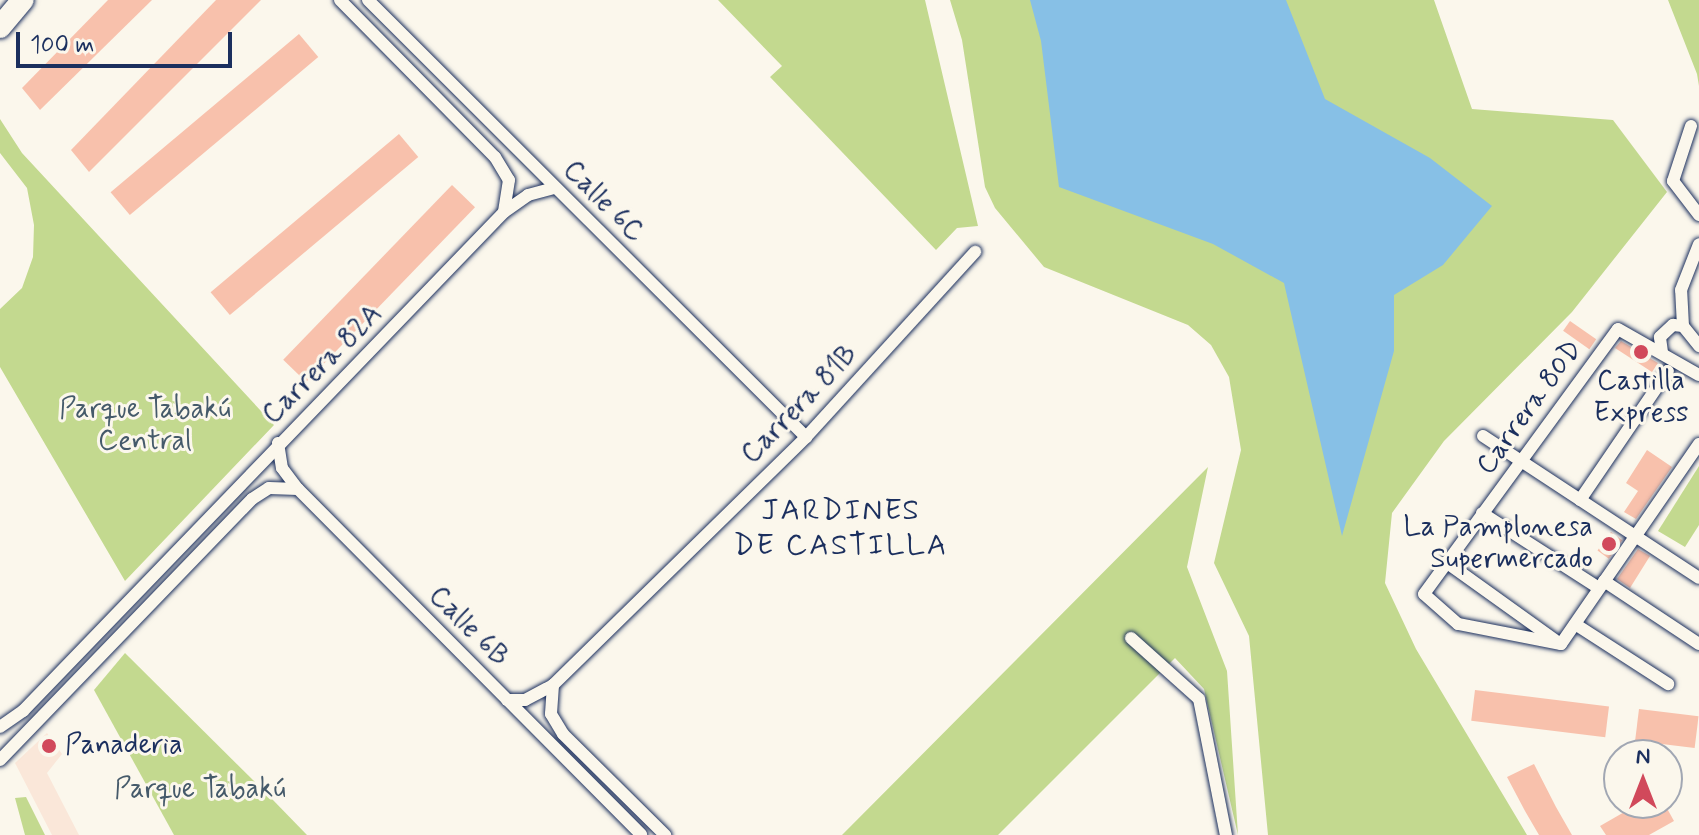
<!DOCTYPE html>
<meta charset="utf-8">
<style>
body{margin:0}
#map{position:relative;width:1699px;height:835px;overflow:hidden;background:#fbf7ec;font-family:Mynerve,sans-serif}
div>[style]{position:absolute}
[style*='--x']{left:calc(var(--x)*1px);top:calc(var(--y)*1px);width:calc(var(--w)*1px);rotate:calc(var(--a)*1deg)}
.built>*{inset:0;background:#fae7d9}
.green>*{inset:0;background:#c3d98f}
.water>*{inset:0;background:#87c0e6}
.building>*{inset:0;background:#f8c1ac;transform-origin:0 0}
.roads{filter:drop-shadow(0 0 2px #1b2f5e) drop-shadow(0 0 2px #1b2f5e)}
.street>*{height:12px;margin:-6px;padding:0 6px;transform-origin:6px;border-radius:6px;background:#fbf7ec}
.highway>*{height:22px;margin:-11px;padding:0 11px;transform-origin:11px;border-radius:11px;background:#fbf7ec}
.dots>*{width:22px;height:22px;translate:-50% -50%;box-sizing:border-box;border:4px solid #fbf7ec;border-radius:50%}
span{translate:-50% -50%;white-space:nowrap;text-align:center;line-height:1.15;-webkit-text-stroke:6px #fbf7ec;paint-order:stroke}
.street-label{font-size:28px;color:#1b2f5e}
.poi-label{font-size:28px;color:#1b2f5e}
.right{translate:-100% -50%;text-align:right}
.left{translate:0 -50%;text-align:left}
.park-label{font-size:28px;color:#455a6a}
.neighbourhood-label{font-size:30px;color:#1b2f5e;letter-spacing:2px}
.north{position:absolute;left:1603px;top:739px;width:80px;height:80px;box-sizing:border-box;background:#fbf7ec;border:2px solid #a1a7b3;border-radius:50%;rotate:0deg;font-size:22px;font-weight:700;line-height:32px;text-align:center;color:#1b2f5e}
.north::after{content:'';display:block;margin:auto;width:28px;height:36px;background:#d1495b;clip-path:polygon(50% 0,100% 100%,50% 72%,0 100%)}
.scale{position:absolute;left:16px;top:32px;width:216px;height:36px;box-sizing:border-box;border:4px solid #1b2f5e;border-top:0;padding-left:10px;font-size:24px;line-height:28px;white-space:nowrap;color:#1b2f5e;-webkit-text-stroke:6px #fbf7ec;paint-order:stroke}
</style>
<div id="map">
<div class="built">
<i style="clip-path:polygon(47px 733px,62px 754px,47px 773px,79px 835px,52px 835px,15px 763px)"></i>
</div>
<div class="green">
<i style="clip-path:polygon(718px 0,925px 0,978px 226px,957px 228px,936px 250px,770px 77px,782px 66px)"></i>
<i style="clip-path:polygon(950px 0,1434px 0,1472px 109px,1613px 120px,1667px 192px,1572px 312px,1444px 441px,1392px 513px,1385px 583px,1416px 649px,1527px 835px,1268px 835px,1249px 636px,1214px 563px,1241px 450px,1229px 377px,1211px 345px,1188px 325px,1044px 267px,995px 208px,985px 187px,962px 40px)"></i>
<i style="clip-path:polygon(1668px 0,1699px 0,1699px 86px,1697px 74px)"></i>
<i style="clip-path:polygon(0 119px,22px 153px,274px 425px,125px 581px,0 367px,0 309px,22px 288px,33px 257px,34px 225px,27px 188px,0 153px)"></i>
<i style="clip-path:polygon(1699px 466px,1699px 525px,1685px 547px,1658px 531px)"></i>
<i style="clip-path:polygon(1208px 467px,1187px 567px,1227px 671px,1238px 835px,1204px 689px,1175px 658px,998px 835px,842px 835px)"></i>
<i style="clip-path:polygon(125px 653px,272px 799px,307px 835px,174px 835px,94px 690px)"></i>
<i style="clip-path:polygon(26px 797px,45px 835px,25px 835px,15px 798px)"></i>
</div>
<div class="water">
<i style="clip-path:polygon(1030px 0,1286px 0,1325px 99px,1430px 158px,1492px 206px,1443px 265px,1394px 295px,1394px 351px,1342px 536px,1284px 283px,1213px 244px,1059px 187px,1041px 41px)"></i>
</div>
<div class="building">
<i style="clip-path:polygon(108px 0,152px 0,40px 110px,22px 88px)"></i>
<i style="clip-path:polygon(216px 0,261px 0,89px 172px,71px 150px)"></i>
<i style="left:299px;top:34px;width:30px;height:246px;rotate:50deg"></i>
<i style="left:399px;top:134px;width:30px;height:246px;rotate:50deg"></i>
<i style="left:452px;top:185px;width:32px;height:243px;rotate:44deg"></i>
<i style="left:1570px;top:321px;width:32px;height:12px;rotate:35deg"></i>
<i style="clip-path:polygon(1621px 341px,1658px 363px,1652px 372px,1615px 348px)"></i>
<i style="clip-path:polygon(1647px 450px,1672px 467px,1636px 519px,1624px 512px,1638px 491px,1626px 483px)"></i>
<i style="left:1611px;top:532px;width:14px;height:23px;rotate:36deg"></i>
<i style="clip-path:polygon(1638px 549px,1650px 556px,1630px 588px,1617px 579px)"></i>
<i style="left:1475px;top:690px;width:135px;height:31px;rotate:7deg"></i>
<i style="left:1639px;top:709px;width:60px;height:32px;rotate:7deg"></i>
<i style="clip-path:polygon(1534px 764px,1556px 807px,1572px 835px,1539px 835px,1525px 811px,1507px 777px)"></i>
<i style="clip-path:polygon(1640px 803px,1664px 803px,1674px 821px,1649px 835px,1606px 835px,1600px 826px)"></i>
</div>
<div class="roads">
<div class="street">
<i style="--x:340;--y:0;--w:221;--a:45.4"></i>
<i style="--x:495;--y:157;--w:27;--a:59"></i>
<i style="--x:509;--y:180;--w:32;--a:99"></i>
<i style="--x:368;--y:0;--w:619;--a:44.93"></i>
<i style="--x:1691;--y:126;--w:58;--a:108.1"></i>
<i style="--x:1673;--y:181;--w:43;--a:52.6"></i>
<i style="--x:1683;--y:326;--w:36;--a:-93"></i>
<i style="--x:1681;--y:290;--w:49;--a:-68.6"></i>
<i style="--x:1662;--y:352;--w:15;--a:-98"></i>
<i style="--x:1660;--y:337;--w:18;--a:-43"></i>
<i style="--x:1673;--y:325;--w:10;--a:6"></i>
<i style="--x:1683;--y:326;--w:26;--a:51"></i>
<i style="--x:1483;--y:436;--w:258;--a:33.3"></i>
<i style="--x:278;--y:443;--w:25;--a:81"></i>
<i style="--x:282;--y:468;--w:26;--a:53"></i>
<i style="--x:298;--y:489;--w:487;--a:45.2"></i>
<i style="--x:1580;--y:500;--w:156;--a:-55.7"></i>
<i style="--x:1482;--y:513;--w:139;--a:32.7"></i>
<i style="--x:1446;--y:562;--w:134;--a:35.6"></i>
<i style="--x:1604;--y:581;--w:114;--a:33.6"></i>
<i style="--x:1575;--y:624;--w:111;--a:32.8"></i>
<i style="--x:1131;--y:638;--w:91;--a:41.9"></i>
<i style="--x:1199;--y:699;--w:139;--a:78.8"></i>
<i style="--x:1561;--y:644;--w:105;--a:-169"></i>
<i style="--x:1458;--y:624;--w:45;--a:-138.6"></i>
<i style="--x:1424;--y:594;--w:328;--a:-53.8"></i>
<i style="--x:1618;--y:329;--w:93;--a:29.6"></i>
<i style="--x:1561;--y:644;--w:243;--a:-55.4"></i>
<i style="--x:553;--y:685;--w:29;--a:94"></i>
<i style="--x:551;--y:714;--w:23;--a:59"></i>
<i style="--x:563;--y:734;--w:144;--a:44.7"></i>
<i style="--x:507;--y:700;--w:18;--a:0"></i>
<i style="--x:525;--y:700;--w:32;--a:-28"></i>
<i style="--x:553;--y:685;--w:354;--a:-44.4"></i>
<i style="--x:806;--y:437;--w:251;--a:-47.6"></i>
<i style="--x:0;--y:727;--w:28;--a:-35"></i>
<i style="--x:23;--y:711;--w:693;--a:-46.05"></i>
<i style="--x:504;--y:212;--w:29;--a:-35"></i>
<i style="--x:528;--y:195;--w:28;--a:-15"></i>
<i style="--x:0;--y:760;--w:363;--a:-46"></i>
<i style="--x:252;--y:499;--w:20;--a:-33"></i>
<i style="--x:269;--y:488;--w:29;--a:2"></i>
</div>
<div class="highway">
<i style="--x:0;--y:27;--w:35;--a:-50"></i>
</div>
</div>
<div class="dots">
<i style="left:1641px;top:352px;background:#d1495b"></i>
<i style="left:1609px;top:544px;background:#d1495b"></i>
<i style="left:49px;top:746px;background:#d1495b"></i>
</div>
<div class="street-label">
<span style="left:603px;top:202px;rotate:45deg">Calle 6C</span>
<span style="left:323px;top:365px;rotate:-45deg">Carrera 82A</span>
<span style="left:800px;top:405px;rotate:-46deg">Carrera 81B</span>
<span style="left:1530px;top:408px;rotate:-54deg">Carrera 80D</span>
<span style="left:468px;top:627px;rotate:45deg">Calle 6B</span>
</div>
<div class="poi-label">
<span style="left:1641px;top:398px">Castilla<br>Express</span>
<span class="right" style="left:1593px;top:544px">La Pamplonesa<br>Supermercado</span>
<span class="left" style="left:65px;top:746px">Panaderia</span>
</div>
<div class="park-label">
<span style="left:145px;top:426px">Parque Tabakú<br>Central</span>
<span style="left:200px;top:790px">Parque Tabakú</span>
</div>
<div class="neighbourhood-label">
<span style="left:841px;top:528px">JARDINES<br>DE CASTILLA</span>
</div>
<div class="north">N</div>
<div class="scale">100 m</div>
</div>
